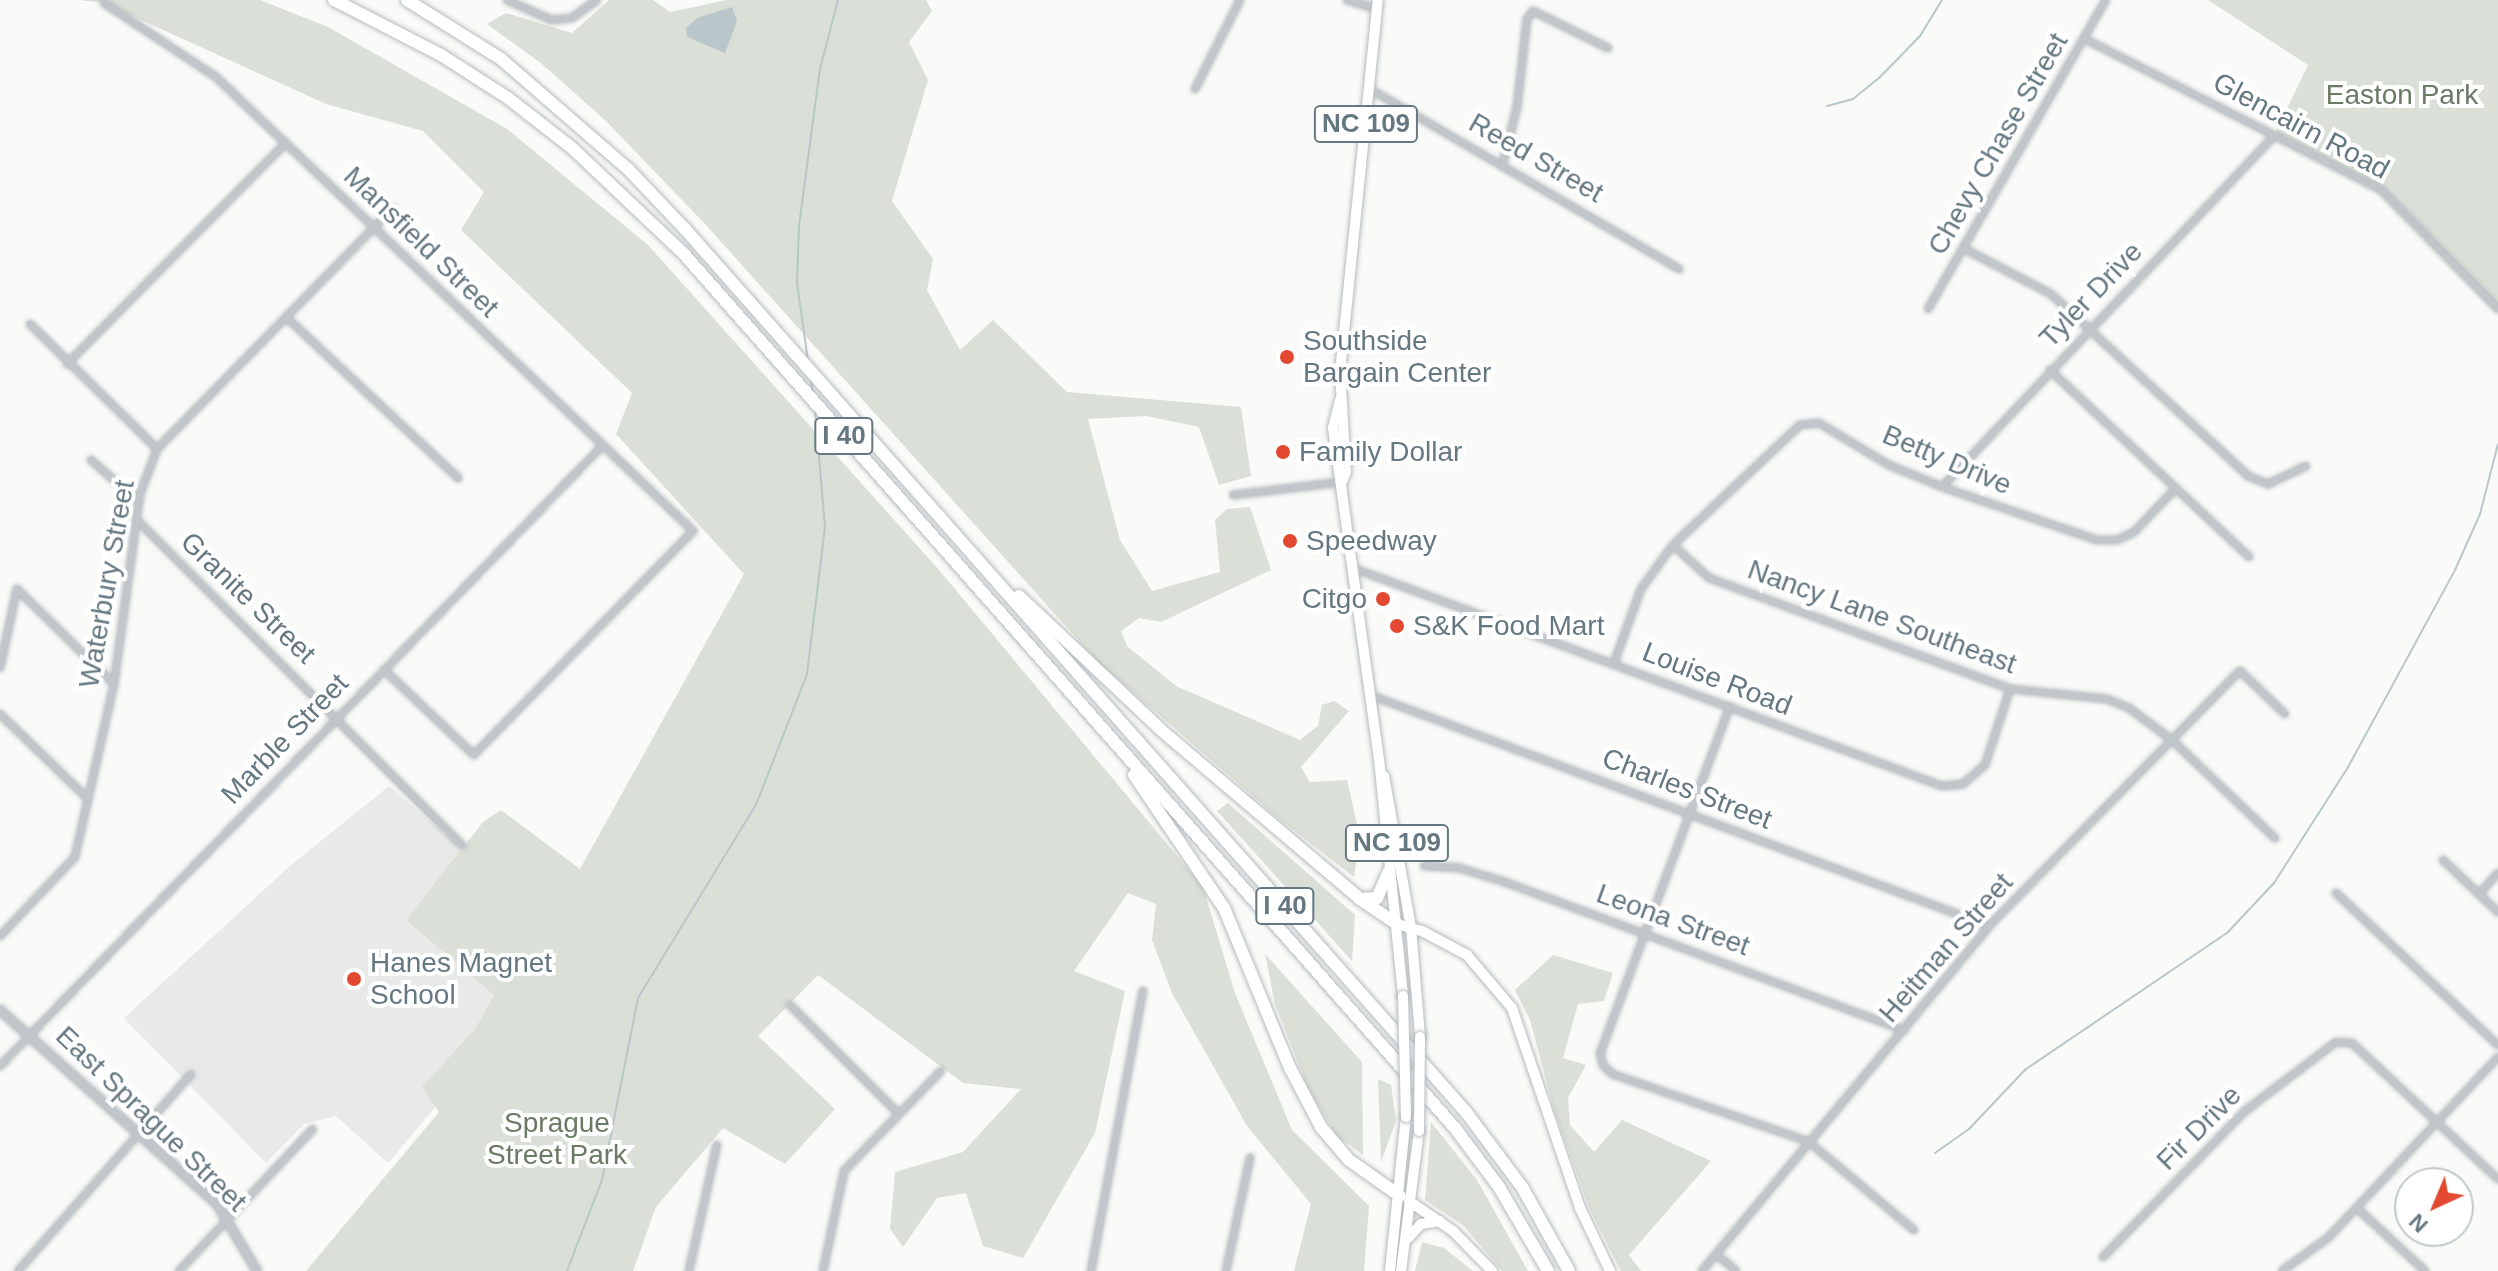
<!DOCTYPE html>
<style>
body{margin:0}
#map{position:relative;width:2498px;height:1271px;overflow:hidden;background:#fafaf8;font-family:Helvetica,sans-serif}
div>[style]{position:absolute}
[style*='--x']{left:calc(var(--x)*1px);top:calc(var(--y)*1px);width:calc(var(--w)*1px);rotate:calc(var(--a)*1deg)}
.built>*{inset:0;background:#e8eae9}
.green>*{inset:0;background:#dadfd7}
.water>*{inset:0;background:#b9c7ca}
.stream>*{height:2px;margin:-1px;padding:0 1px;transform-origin:1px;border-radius:1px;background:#b9c7ca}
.roads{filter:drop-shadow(0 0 2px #b5bbbe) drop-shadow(0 0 2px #b5bbbe)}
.minor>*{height:6px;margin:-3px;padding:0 3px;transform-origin:3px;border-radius:3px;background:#c1c6ca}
.tertiary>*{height:8px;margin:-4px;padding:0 4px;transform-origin:4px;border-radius:4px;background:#c1c6ca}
.primary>*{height:10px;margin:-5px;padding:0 5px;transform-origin:5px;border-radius:5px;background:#fff}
.motorway>*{height:12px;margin:-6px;padding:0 6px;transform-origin:6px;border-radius:6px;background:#fff}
.bridges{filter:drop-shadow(0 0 2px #b5bbbe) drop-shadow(0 0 2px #b5bbbe)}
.primary-bridge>*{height:10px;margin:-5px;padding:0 5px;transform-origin:5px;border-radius:5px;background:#fff}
.dots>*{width:22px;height:22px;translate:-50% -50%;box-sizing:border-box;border:4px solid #fff;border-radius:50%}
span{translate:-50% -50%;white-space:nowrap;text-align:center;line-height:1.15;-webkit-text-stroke:8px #fff;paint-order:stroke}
.shield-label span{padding:2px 6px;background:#fff;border:2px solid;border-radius:6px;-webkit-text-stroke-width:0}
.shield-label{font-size:26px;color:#657882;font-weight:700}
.park-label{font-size:28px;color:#6a7a64}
.street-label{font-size:28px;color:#657882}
.poi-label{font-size:28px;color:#657882}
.left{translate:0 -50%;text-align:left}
.right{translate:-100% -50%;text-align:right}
.north{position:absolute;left:2394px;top:1167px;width:80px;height:80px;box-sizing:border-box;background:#fff;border:2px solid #c1c9cd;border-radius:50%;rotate:224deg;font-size:22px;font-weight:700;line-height:32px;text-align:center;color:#657882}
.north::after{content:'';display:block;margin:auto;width:28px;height:36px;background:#e24930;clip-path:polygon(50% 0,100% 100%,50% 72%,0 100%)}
</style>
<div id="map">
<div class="built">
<i style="clip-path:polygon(389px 786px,572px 944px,388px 1163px,336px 1116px,304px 1124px,266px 1163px,124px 1018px,290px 866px)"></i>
</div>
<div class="green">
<i style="clip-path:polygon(79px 0,260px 0,328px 27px,507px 129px,648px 245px,939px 570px,1203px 887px,1235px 993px,1292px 1130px,1369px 1206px,1364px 1271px,1294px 1271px,1311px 1204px,1247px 1126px,1172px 993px,1152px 940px,1156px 904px,1128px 893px,1074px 971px,1125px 991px,1095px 1133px,1023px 1258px,983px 1246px,966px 1193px,937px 1198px,903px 1247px,890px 1229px,895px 1172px,963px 1152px,1021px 1089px,963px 1083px,818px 975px,758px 1036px,835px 1109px,785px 1164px,723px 1128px,656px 1207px,633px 1271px,306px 1271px,439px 1112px,422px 1087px,476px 1028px,494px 995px,406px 920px,483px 822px,501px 810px,580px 869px,744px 574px,616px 434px,632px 393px,461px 230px,484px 192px,423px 131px,326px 104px,104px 3px)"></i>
<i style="clip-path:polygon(609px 0,653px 0,670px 12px,727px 0,926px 0,932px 11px,909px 42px,928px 80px,892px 201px,933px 259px,927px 290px,960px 350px,993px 320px,1067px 392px,1241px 407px,1251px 476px,1219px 485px,1199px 427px,1146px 416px,1088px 419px,1120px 540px,1152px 591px,1220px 572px,1215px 520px,1227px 509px,1250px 507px,1271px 570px,1161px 622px,1139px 618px,1121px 631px,1127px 646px,1176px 686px,1300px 740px,1318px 726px,1322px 705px,1334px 701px,1349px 711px,1301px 767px,1310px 782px,1347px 780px,1360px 837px,1354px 877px,1279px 819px,1097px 661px,706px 225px,606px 121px,542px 64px,487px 24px,506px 13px,572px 33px)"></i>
<i style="clip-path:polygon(2208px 0,2498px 0,2498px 309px,2381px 190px,2274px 136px,2308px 65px)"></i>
<i style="clip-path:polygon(1228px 803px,1355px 915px,1352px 961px,1217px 811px)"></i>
<i style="clip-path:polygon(1265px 954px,1362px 1062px,1363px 1155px,1337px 1136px,1308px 1088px,1275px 1004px)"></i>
<i style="clip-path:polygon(1553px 955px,1613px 973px,1604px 1001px,1578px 1004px,1563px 1058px,1586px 1065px,1568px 1098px,1570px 1125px,1594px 1152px,1622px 1120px,1711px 1161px,1629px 1255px,1641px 1271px,1621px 1271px,1590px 1210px,1554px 1110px,1530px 1020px,1515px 990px)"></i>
<i style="clip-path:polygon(1378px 1079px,1391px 1085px,1396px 1121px,1381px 1162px)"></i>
<i style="clip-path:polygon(1431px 1122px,1477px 1180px,1528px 1271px,1502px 1271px,1464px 1226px,1425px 1200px)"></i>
<i style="clip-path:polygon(1422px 1242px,1444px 1248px,1473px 1271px,1415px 1271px)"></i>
</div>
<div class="water">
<i style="clip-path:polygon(732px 7px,737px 21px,725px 53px,687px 37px,686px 28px,697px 18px)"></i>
</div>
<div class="stream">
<i style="--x:1827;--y:106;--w:27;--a:-15"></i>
<i style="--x:1853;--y:99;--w:35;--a:-39"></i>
<i style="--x:1880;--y:77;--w:57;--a:-45.7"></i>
<i style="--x:1920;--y:36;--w:42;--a:-58.6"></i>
<i style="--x:808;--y:361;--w:79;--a:-98"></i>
<i style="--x:797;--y:283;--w:57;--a:-88"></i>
<i style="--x:799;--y:226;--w:158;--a:-82.4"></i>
<i style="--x:820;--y:69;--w:71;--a:-75.4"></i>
<i style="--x:811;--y:380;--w:13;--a:81"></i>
<i style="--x:1935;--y:1153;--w:42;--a:-35.2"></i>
<i style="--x:1969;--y:1129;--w:83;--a:-46.5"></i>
<i style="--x:2026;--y:1069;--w:243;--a:-34.1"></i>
<i style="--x:2227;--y:933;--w:69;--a:-46.8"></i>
<i style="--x:2274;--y:883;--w:135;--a:-57.4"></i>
<i style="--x:2347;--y:769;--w:226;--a:-61.5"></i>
<i style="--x:2455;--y:570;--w:61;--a:-65.9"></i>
<i style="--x:2480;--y:514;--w:72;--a:-75.6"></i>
<i style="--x:567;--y:1271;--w:97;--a:-69"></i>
<i style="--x:602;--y:1180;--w:186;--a:-78.8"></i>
<i style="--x:638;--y:998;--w:226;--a:-58.6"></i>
<i style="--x:756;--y:805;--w:141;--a:-68.7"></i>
<i style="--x:807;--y:674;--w:148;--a:-83"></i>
<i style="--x:825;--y:527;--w:116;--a:-94.9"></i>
</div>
<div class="roads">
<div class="minor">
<i style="--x:507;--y:0;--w:49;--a:24"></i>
<i style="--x:552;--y:20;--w:20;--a:-6"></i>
<i style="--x:572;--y:18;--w:31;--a:-36"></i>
<i style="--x:1347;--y:0;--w:31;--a:17"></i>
<i style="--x:104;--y:3;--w:134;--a:33.5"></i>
<i style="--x:216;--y:77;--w:659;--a:43.58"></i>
<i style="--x:693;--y:531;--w:313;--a:134.4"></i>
<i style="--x:474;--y:755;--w:124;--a:-136.6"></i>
<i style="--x:2085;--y:39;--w:332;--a:27"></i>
<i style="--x:2381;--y:190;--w:167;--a:45.5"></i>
<i style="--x:1195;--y:89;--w:100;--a:-63.2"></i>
<i style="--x:1370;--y:89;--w:358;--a:30.2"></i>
<i style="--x:1503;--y:163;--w:58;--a:-76"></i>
<i style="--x:1517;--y:107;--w:89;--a:-83.5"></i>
<i style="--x:1527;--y:19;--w:10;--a:-53"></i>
<i style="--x:1533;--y:11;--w:84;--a:26.3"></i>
<i style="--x:1963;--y:248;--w:99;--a:27.6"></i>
<i style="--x:2051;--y:294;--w:268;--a:42.7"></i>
<i style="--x:2248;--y:476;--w:22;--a:22"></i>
<i style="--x:2268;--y:484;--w:42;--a:-25.3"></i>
<i style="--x:1928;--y:309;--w:357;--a:-60.1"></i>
<i style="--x:286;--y:317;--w:236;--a:43.1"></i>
<i style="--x:30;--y:324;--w:178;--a:44.5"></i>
<i style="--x:67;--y:364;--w:311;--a:-45.3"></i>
<i style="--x:2050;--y:370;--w:273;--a:43.2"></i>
<i style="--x:91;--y:460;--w:64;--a:41.2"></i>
<i style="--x:1942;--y:487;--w:483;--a:-46.6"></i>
<i style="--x:1233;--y:495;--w:110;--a:-6.8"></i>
<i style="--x:137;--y:520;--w:460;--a:45"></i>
<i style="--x:1673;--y:545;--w:49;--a:42.5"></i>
<i style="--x:1709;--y:578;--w:321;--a:20.2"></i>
<i style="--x:2010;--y:689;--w:98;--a:5.9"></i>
<i style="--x:2107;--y:699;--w:24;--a:22"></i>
<i style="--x:2129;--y:708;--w:55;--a:36.9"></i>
<i style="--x:2173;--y:741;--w:141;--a:43.6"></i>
<i style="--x:1353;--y:568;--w:628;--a:20.31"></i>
<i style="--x:1942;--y:786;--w:21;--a:-5"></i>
<i style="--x:1963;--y:784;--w:29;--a:-41"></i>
<i style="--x:1985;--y:765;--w:80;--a:-71.8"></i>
<i style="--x:17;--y:589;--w:136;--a:44.4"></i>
<i style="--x:1614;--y:663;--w:79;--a:-70"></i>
<i style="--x:1641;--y:589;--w:54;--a:-54"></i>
<i style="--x:1673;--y:545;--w:175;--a:-43.4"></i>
<i style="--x:1800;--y:425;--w:19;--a:-6"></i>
<i style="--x:1819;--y:423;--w:82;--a:31"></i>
<i style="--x:1889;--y:465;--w:57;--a:22.5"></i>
<i style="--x:1942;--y:487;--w:164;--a:18.9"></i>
<i style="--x:2097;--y:540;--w:20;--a:0"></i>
<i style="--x:2117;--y:540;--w:19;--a:-25"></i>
<i style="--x:2134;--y:532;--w:59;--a:-46.4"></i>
<i style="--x:0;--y:668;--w:81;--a:-77.9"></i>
<i style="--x:1370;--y:695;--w:661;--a:20.46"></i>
<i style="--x:1730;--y:706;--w:371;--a:110.5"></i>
<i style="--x:1600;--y:1053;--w:12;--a:76"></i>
<i style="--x:1603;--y:1065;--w:13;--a:45"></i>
<i style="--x:1612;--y:1074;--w:208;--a:19"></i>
<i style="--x:1809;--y:1142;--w:137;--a:40"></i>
<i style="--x:0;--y:714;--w:122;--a:44"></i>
<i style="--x:2443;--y:860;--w:76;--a:43.4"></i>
<i style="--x:1424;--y:866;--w:35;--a:3"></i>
<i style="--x:1459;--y:868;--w:48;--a:16.9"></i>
<i style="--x:1505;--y:882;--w:426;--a:20.4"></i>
<i style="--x:2336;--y:893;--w:222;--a:43.2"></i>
<i style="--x:2479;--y:894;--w:28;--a:-48"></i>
<i style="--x:0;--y:936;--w:109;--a:-46.5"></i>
<i style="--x:75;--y:857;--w:177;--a:-77.3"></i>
<i style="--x:114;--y:684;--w:192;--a:-82.2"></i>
<i style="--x:140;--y:494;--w:48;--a:-69.3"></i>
<i style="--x:157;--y:449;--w:337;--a:-45.6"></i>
<i style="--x:790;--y:1005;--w:154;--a:45"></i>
<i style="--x:0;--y:1066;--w:866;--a:-45.84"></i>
<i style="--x:2357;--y:1208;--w:93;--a:42.8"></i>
<i style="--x:1716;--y:1254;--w:26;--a:40"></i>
<i style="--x:2103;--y:1257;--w:204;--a:-45.8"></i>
<i style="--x:2245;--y:1111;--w:114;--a:-37.2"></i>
<i style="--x:2336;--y:1042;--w:16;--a:4"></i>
<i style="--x:2352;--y:1043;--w:200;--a:43"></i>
<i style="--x:18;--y:1271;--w:262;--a:-48.7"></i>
<i style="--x:179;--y:1271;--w:195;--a:-46.7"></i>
<i style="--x:689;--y:1271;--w:129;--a:-77.5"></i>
<i style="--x:823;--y:1271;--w:102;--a:-78.1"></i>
<i style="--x:844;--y:1171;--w:139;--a:-45.9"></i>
<i style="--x:1091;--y:1271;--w:285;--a:-79.5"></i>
<i style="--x:1226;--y:1271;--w:116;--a:-78"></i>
<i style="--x:1702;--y:1271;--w:449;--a:-50.2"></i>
<i style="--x:1989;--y:926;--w:358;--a:-45.5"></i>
<i style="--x:2240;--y:671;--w:62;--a:43.7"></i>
<i style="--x:2282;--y:1271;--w:58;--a:-35.9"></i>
<i style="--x:2329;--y:1237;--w:247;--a:-46.8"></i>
</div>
<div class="tertiary">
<i style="--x:0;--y:1010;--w:291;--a:41.8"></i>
<i style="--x:217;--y:1204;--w:78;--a:59.2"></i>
</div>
<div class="primary">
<i style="--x:1340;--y:400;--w:29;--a:104"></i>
<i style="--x:1333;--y:428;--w:334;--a:82.1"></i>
<i style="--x:1379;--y:759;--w:238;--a:84.2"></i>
<i style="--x:1342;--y:482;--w:11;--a:-68"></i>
<i style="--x:1346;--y:472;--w:100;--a:-93.4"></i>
<i style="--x:1340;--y:372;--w:374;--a:-84.2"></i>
<i style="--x:1384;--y:776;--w:153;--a:79.9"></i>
<i style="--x:1411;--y:927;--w:110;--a:85.3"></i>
<i style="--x:1397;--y:924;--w:26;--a:16"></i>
<i style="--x:1422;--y:931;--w:51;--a:28.1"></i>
<i style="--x:1467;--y:955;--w:70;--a:49.7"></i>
<i style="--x:1512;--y:1008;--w:211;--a:71.2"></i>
<i style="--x:1580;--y:1208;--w:70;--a:64.5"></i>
<i style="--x:1409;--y:1201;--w:53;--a:34.3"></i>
<i style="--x:1453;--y:1231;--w:56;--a:45.7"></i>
<i style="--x:1408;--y:1238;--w:19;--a:-47"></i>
<i style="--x:1421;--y:1224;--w:19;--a:-9"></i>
<i style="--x:1390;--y:1271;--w:155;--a:-84.1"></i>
<i style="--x:1401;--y:1271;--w:141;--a:-82.7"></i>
</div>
<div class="motorway">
<i style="--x:334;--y:0;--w:120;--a:27.2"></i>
<i style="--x:441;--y:55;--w:80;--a:32.7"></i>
<i style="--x:508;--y:98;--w:80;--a:37.9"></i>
<i style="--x:571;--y:147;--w:154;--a:43.4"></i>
<i style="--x:683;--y:253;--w:1167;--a:48.58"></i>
<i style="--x:1455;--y:1128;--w:74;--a:53.3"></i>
<i style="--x:1499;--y:1187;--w:97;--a:59.7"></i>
<i style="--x:407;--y:0;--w:111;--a:32.1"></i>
<i style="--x:501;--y:59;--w:168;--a:40.9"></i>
<i style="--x:628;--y:169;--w:83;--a:46.5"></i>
<i style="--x:685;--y:229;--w:1179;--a:48.51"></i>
<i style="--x:1466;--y:1112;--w:94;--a:53.3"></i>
<i style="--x:1522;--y:1187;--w:96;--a:60.8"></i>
<i style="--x:1019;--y:596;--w:195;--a:43.3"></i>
<i style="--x:1161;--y:730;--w:261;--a:40.3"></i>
<i style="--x:1360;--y:899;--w:45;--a:34"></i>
<i style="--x:1134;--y:775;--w:161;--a:55.9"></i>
<i style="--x:1224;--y:908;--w:173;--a:67.6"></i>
<i style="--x:1290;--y:1068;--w:67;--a:62.3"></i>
<i style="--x:1321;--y:1127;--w:43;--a:49.7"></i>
<i style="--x:1349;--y:1160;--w:62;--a:35.2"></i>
<i style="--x:1360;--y:899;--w:17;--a:-3"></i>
<i style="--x:1377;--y:898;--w:30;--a:-66"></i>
</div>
</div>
<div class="bridges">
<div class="primary-bridge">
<i style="--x:1403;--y:996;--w:121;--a:88.6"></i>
<i style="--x:1419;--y:1131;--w:94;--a:-89.4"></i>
</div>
</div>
<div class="dots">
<i style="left:1287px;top:357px;background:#e24930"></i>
<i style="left:1283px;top:452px;background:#e24930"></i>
<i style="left:1290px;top:541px;background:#e24930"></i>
<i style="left:1383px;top:599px;background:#e24930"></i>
<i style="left:1397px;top:626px;background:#e24930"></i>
<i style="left:354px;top:979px;background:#e24930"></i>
</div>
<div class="shield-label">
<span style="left:1366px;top:124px">NC 109</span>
<span style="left:844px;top:436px">I 40</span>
<span style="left:1397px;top:843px">NC 109</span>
<span style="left:1285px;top:906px">I 40</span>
</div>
<div class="park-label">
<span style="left:2402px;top:95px">Easton Park</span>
<span style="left:557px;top:1139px">Sprague<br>Street Park</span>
</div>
<div class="street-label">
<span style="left:2301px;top:126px;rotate:28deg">Glencairn Road</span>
<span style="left:1998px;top:144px;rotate:-60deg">Chevy Chase Street</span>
<span style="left:1536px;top:158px;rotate:30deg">Reed Street</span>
<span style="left:421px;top:242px;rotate:44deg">Mansfield Street</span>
<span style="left:2091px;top:295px;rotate:-46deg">Tyler Drive</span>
<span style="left:1947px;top:460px;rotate:23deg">Betty Drive</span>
<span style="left:107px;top:584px;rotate:-80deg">Waterbury Street</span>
<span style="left:248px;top:598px;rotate:44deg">Granite Street</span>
<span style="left:1882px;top:617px;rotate:20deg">Nancy Lane Southeast</span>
<span style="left:1717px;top:679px;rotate:21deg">Louise Road</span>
<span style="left:285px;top:739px;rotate:-46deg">Marble Street</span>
<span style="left:1687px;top:789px;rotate:21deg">Charles Street</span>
<span style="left:1673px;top:920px;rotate:20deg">Leona Street</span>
<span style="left:1946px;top:948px;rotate:-49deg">Heitman Street</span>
<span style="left:151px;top:1119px;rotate:44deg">East Sprague Street</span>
<span style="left:2199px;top:1128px;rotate:-45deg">Fir Drive</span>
</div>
<div class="poi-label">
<span class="left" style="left:1303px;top:357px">Southside<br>Bargain Center</span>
<span class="left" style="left:1299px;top:452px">Family Dollar</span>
<span class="left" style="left:1306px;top:541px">Speedway</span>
<span class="right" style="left:1367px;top:599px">Citgo</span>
<span class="left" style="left:1413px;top:626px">S&amp;K Food Mart</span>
<span class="left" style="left:370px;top:979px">Hanes Magnet<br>School</span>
</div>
<div class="north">N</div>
</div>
